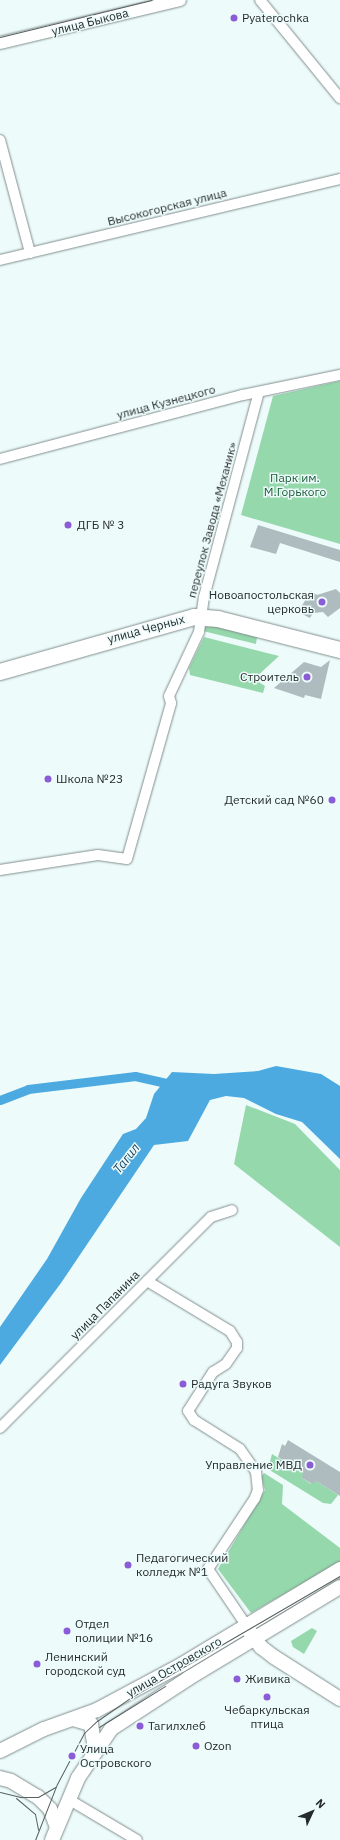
<!DOCTYPE html>
<meta charset="utf-8">
<style>
body{margin:0}
#map{position:relative;width:340px;height:1840px;overflow:hidden;background:#edfbfb;font-family:"IBM Plex Sans",sans-serif}
div>[style]{position:absolute}
[style*='--x']{left:calc(var(--x)*1px);top:calc(var(--y)*1px);width:calc(var(--w)*1px);rotate:calc(var(--a)*1deg)}
.green>*{inset:0;background:#95d8ac}
.water>*{inset:0;background:#4caae0}
.canal>*{height:9px;margin:-4.5px;padding:0 4.5px;transform-origin:4.5px;border-radius:4.5px;background:#4caae0}
.building>*{inset:0;background:#afbcbf}
.roads{filter:drop-shadow(0 0 1px #828e8e) drop-shadow(0 0 1px #828e8e)}
.minor>*{height:10px;margin:-5px;padding:0 5px;transform-origin:5px;border-radius:5px;background:#fff}
.tertiary>*{height:12px;margin:-6px;padding:0 6px;transform-origin:6px;border-radius:6px;background:#fff}
.secondary>*{height:14px;margin:-7px;padding:0 7px;transform-origin:7px;border-radius:7px;background:#fff}
.primary>*{height:16px;margin:-8px;padding:0 8px;transform-origin:8px;border-radius:8px;background:#fff}
.tram>*{height:1px;margin:-0.5px;padding:0 0.5px;transform-origin:0.5px;border-radius:0.5px;background:#586060}
.dots>*{width:11px;height:11px;translate:-50% -50%;box-sizing:border-box;border:2px solid #edfbfb;border-radius:50%}
span{translate:-50% -50%;white-space:nowrap;text-align:center;line-height:1.15;-webkit-text-stroke:3px #edfbfb;paint-order:stroke}
.poi-label{font-size:12px;color:#262b2b}
.left{translate:0 -50%;text-align:left}
.right{translate:-100% -50%;text-align:right}
.street-label{font-size:12px;color:#262b2b}
.park-label{font-size:12px;color:#1b5d39}
.water-label{font-size:13px;color:#1f465d;font-style:italic}
.north{position:absolute;left:292px;top:1792px;width:40px;height:40px;-webkit-text-stroke:3px #edfbfb;paint-order:stroke;rotate:46deg;font-size:11px;font-weight:700;line-height:16px;text-align:center;color:#262b2b}
.north::after{content:'';display:block;margin:auto;width:14px;height:18px;background:#262b2b;clip-path:polygon(50% 0,100% 100%,50% 72%,0 100%)}
</style>
<div id="map">
<div class="green">
<i style="clip-path:polygon(340px 381px,340px 544px,241px 515px,273px 396px)"></i>
<i style="clip-path:polygon(214px 626px,257px 637px,256px 644px,203px 631px,205px 627px)"></i>
<i style="clip-path:polygon(204px 637px,279px 656px,254px 679px,265px 686px,263px 693px,190px 675px,189px 668px)"></i>
<i style="clip-path:polygon(246px 1105px,295px 1124px,340px 1170px,340px 1247px,234px 1164px)"></i>
<i style="clip-path:polygon(272px 1454px,306px 1475px,302px 1478px,311px 1484px,313px 1479px,338px 1495px,335px 1499px,331px 1504px,323px 1503px,268px 1469px)"></i>
<i style="clip-path:polygon(264px 1473px,283px 1485px,282px 1504px,340px 1548px,340px 1562px,251px 1613px,218px 1569px,265px 1490px,261px 1477px)"></i>
<i style="clip-path:polygon(312px 1628px,317px 1631px,304px 1654px,293px 1647px,291px 1641px)"></i>
</div>
<div class="water">
<i style="clip-path:polygon(276px 1066px,321px 1074px,340px 1086px,340px 1159px,302px 1122px,276px 1114px,244px 1098px,226px 1096px,210px 1100px,188px 1141px,154px 1145px,61px 1283px,0 1365px,0 1327px,47px 1259px,81px 1198px,123px 1134px,136px 1129px,146px 1118px,154px 1094px,172px 1072px,214px 1074px,258px 1071px)"></i>
</div>
<div class="canal">
<i style="--x:0;--y:1100;--w:30;--a:-21"></i>
<i style="--x:28;--y:1089;--w:108;--a:-6.9"></i>
<i style="--x:135;--y:1076;--w:41;--a:12.7"></i>
</div>
<div class="building">
<i style="clip-path:polygon(258px 525px,340px 550px,340px 562px,280px 543px,276px 554px,250px 547px)"></i>
<i style="clip-path:polygon(336px 589px,340px 593px,340px 608px,328px 617px,323px 612px,313px 613px,310px 618px,298px 612px,311px 591px,317px 595px)"></i>
<i style="clip-path:polygon(330px 660px,321px 699px,305px 695px,304px 698px,274px 688px,304px 662px,321px 667px)"></i>
<i style="clip-path:polygon(288px 1440px,340px 1472px,340px 1496px,316px 1481px,312px 1484px,302px 1478px,303px 1473px,278px 1457px,282px 1444px,285px 1446px)"></i>
</div>
<div class="roads">
<div class="minor">
<i style="--x:260;--y:0;--w:127;--a:50.8"></i>
<i style="--x:0;--y:140;--w:117;--a:75.1"></i>
<i style="--x:0;--y:260;--w:350;--a:-13.4"></i>
<i style="--x:0;--y:459;--w:251;--a:-14.8"></i>
<i style="--x:243;--y:395;--w:99;--a:-11.7"></i>
<i style="--x:0;--y:870;--w:99;--a:-8.7"></i>
<i style="--x:98;--y:855;--w:29;--a:8"></i>
<i style="--x:127;--y:859;--w:162;--a:-74.2"></i>
<i style="--x:171;--y:703;--w:7;--a:-106"></i>
<i style="--x:169;--y:696;--w:71;--a:-64.9"></i>
<i style="--x:199;--y:632;--w:35;--a:-82"></i>
<i style="--x:204;--y:597;--w:212;--a:-75"></i>
<i style="--x:147;--y:1281;--w:97;--a:31.1"></i>
<i style="--x:230;--y:1331;--w:13;--a:58"></i>
<i style="--x:237;--y:1342;--w:6;--a:90"></i>
<i style="--x:237;--y:1348;--w:19;--a:125"></i>
<i style="--x:226;--y:1364;--w:15;--a:148"></i>
<i style="--x:213;--y:1372;--w:46;--a:122.7"></i>
<i style="--x:188;--y:1411;--w:11;--a:56"></i>
<i style="--x:194;--y:1420;--w:54;--a:32.2"></i>
<i style="--x:240;--y:1449;--w:28;--a:55"></i>
<i style="--x:256;--y:1472;--w:18;--a:84"></i>
<i style="--x:258;--y:1490;--w:9;--a:111"></i>
<i style="--x:255;--y:1498;--w:85;--a:123.5"></i>
<i style="--x:208;--y:1569;--w:68;--a:55.8"></i>
<i style="--x:0;--y:1428;--w:298;--a:-45"></i>
<i style="--x:211;--y:1217;--w:22;--a:-18"></i>
<i style="--x:68;--y:1799;--w:80;--a:30.7"></i>
</div>
<div class="tertiary">
<i style="--x:0;--y:43;--w:185;--a:-13.4"></i>
</div>
<div class="secondary">
<i style="--x:250;--y:1632;--w:19;--a:54"></i>
<i style="--x:261;--y:1647;--w:16;--a:38"></i>
<i style="--x:274;--y:1657;--w:78;--a:32.5"></i>
<i style="--x:73;--y:1719;--w:19;--a:16"></i>
<i style="--x:91;--y:1724;--w:25;--a:81"></i>
<i style="--x:0;--y:1751;--w:49;--a:-26.6"></i>
<i style="--x:44;--y:1729;--w:56;--a:-19.7"></i>
<i style="--x:97;--y:1710;--w:95;--a:-28.2"></i>
<i style="--x:181;--y:1665;--w:186;--a:-31.1"></i>
<i style="--x:0;--y:1778;--w:11;--a:15"></i>
<i style="--x:11;--y:1781;--w:31;--a:31"></i>
<i style="--x:38;--y:1797;--w:17;--a:45"></i>
<i style="--x:50;--y:1809;--w:19;--a:69"></i>
<i style="--x:52;--y:1840;--w:67;--a:-67.2"></i>
<i style="--x:78;--y:1778;--w:59;--a:-56"></i>
<i style="--x:111;--y:1729;--w:93;--a:-33.2"></i>
<i style="--x:189;--y:1678;--w:176;--a:-31.1"></i>
</div>
<div class="primary">
<i style="--x:0;--y:672;--w:202;--a:-15.8"></i>
<i style="--x:194;--y:617;--w:24;--a:5"></i>
<i style="--x:218;--y:619;--w:126;--a:14.3"></i>
</div>
</div>
<div class="tram">
<i style="--x:0;--y:37;--w:156;--a:-13.7"></i>
<i style="--x:99;--y:1727;--w:78;--a:-31.8"></i>
<i style="--x:0;--y:1792;--w:21;--a:14"></i>
<i style="--x:20;--y:1797;--w:18;--a:0"></i>
<i style="--x:38;--y:1797;--w:20;--a:-30"></i>
<i style="--x:16;--y:1798;--w:25;--a:40"></i>
<i style="--x:35;--y:1814;--w:16;--a:79"></i>
<i style="--x:35;--y:1840;--w:60;--a:-68.6"></i>
<i style="--x:57;--y:1784;--w:58;--a:-62.1"></i>
<i style="--x:84;--y:1733;--w:18;--a:-43"></i>
<i style="--x:97;--y:1721;--w:40;--a:-34.9"></i>
<i style="--x:130;--y:1698;--w:243;--a:-30.2"></i>
</div>
<div class="dots">
<i style="left:234px;top:18px;background:#8a5cd5"></i>
<i style="left:68px;top:525px;background:#8a5cd5"></i>
<i style="left:322px;top:602px;background:#8a5cd5"></i>
<i style="left:307px;top:677px;background:#8a5cd5"></i>
<i style="left:48px;top:779px;background:#8a5cd5"></i>
<i style="left:332px;top:800px;background:#8a5cd5"></i>
<i style="left:183px;top:1384px;background:#8a5cd5"></i>
<i style="left:310px;top:1465px;background:#8a5cd5"></i>
<i style="left:128px;top:1565px;background:#8a5cd5"></i>
<i style="left:67px;top:1631px;background:#8a5cd5"></i>
<i style="left:37px;top:1664px;background:#8a5cd5"></i>
<i style="left:237px;top:1679px;background:#8a5cd5"></i>
<i style="left:267px;top:1697px;background:#8a5cd5"></i>
<i style="left:140px;top:1726px;background:#8a5cd5"></i>
<i style="left:196px;top:1746px;background:#8a5cd5"></i>
<i style="left:72px;top:1756px;background:#8a5cd5"></i>
</div>
<div class="poi-label">
<span class="left" style="left:242px;top:18px">Pyaterochka</span>
<span class="left" style="left:77px;top:525px">ДГБ № 3</span>
<span class="right" style="left:314px;top:602px">Новоапостольская<br>церковь</span>
<span class="right" style="left:299px;top:677px">Строитель</span>
<span class="left" style="left:56px;top:779px">Школа №23</span>
<span class="right" style="left:324px;top:800px">Детский сад №60</span>
<span class="left" style="left:191px;top:1384px">Радуга Звуков</span>
<span class="right" style="left:302px;top:1465px">Управление МВД</span>
<span class="left" style="left:136px;top:1565px">Педагогический<br>колледж №1</span>
<span class="left" style="left:75px;top:1631px">Отдел<br>полиции №16</span>
<span class="left" style="left:45px;top:1664px">Ленинский<br>городской суд</span>
<span class="left" style="left:245px;top:1679px">Живика</span>
<span style="left:267px;top:1717px">Чебаркульская<br>птица</span>
<span class="left" style="left:148px;top:1726px">Тагилхлеб</span>
<span class="left" style="left:204px;top:1746px">Ozon</span>
<span class="left" style="left:80px;top:1756px">Улица<br>Островского</span>
</div>
<div class="street-label">
<span style="left:90px;top:22px;rotate:-14deg">улица Быкова</span>
<span style="left:167px;top:207px;rotate:-14deg">Высокогорская улица</span>
<span style="left:166px;top:402px;rotate:-15deg">улица Кузнецкого</span>
<span style="left:212px;top:520px;rotate:-75deg">переулок Завода «Механик»</span>
<span style="left:146px;top:629px;rotate:-15deg">улица Черных</span>
<span style="left:105px;top:1305px;rotate:-45deg">улица Папанина</span>
<span style="left:174px;top:1667px;rotate:-30deg">улица Островского</span>
</div>
<div class="park-label">
<span style="left:295px;top:485px">Парк им.<br>М.Горького</span>
</div>
<div class="water-label">
<span style="left:127px;top:1159px;rotate:-52deg">Тагил</span>
</div>
<div class="north">N</div>
</div>
